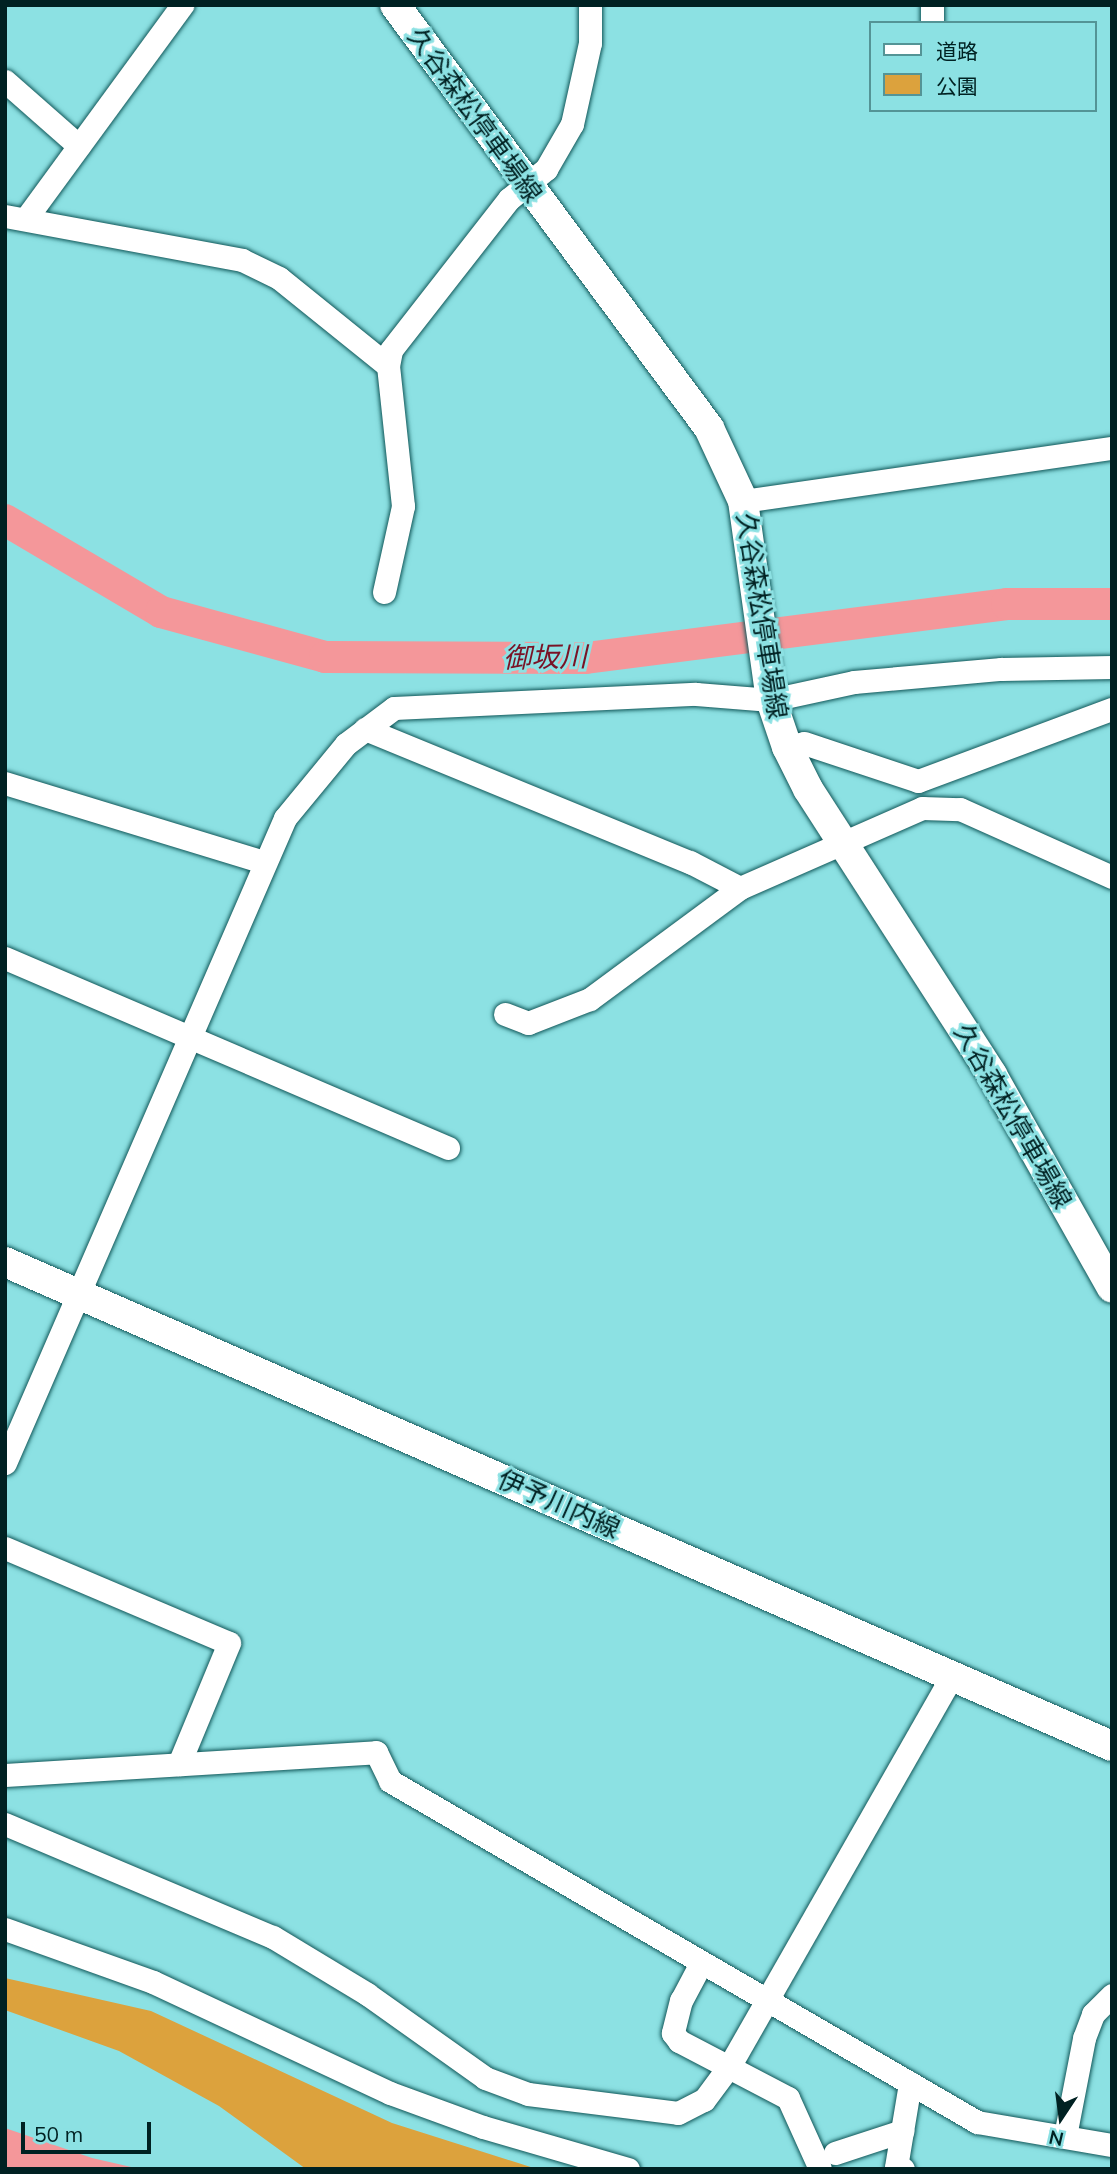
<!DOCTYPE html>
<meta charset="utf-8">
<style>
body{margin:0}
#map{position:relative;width:1117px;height:2174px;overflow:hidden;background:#8ce1e3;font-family:Mulish,"Noto Sans JP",sans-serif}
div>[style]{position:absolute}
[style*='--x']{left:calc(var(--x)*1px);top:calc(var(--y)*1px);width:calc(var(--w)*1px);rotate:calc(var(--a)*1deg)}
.green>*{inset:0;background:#dca23d}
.water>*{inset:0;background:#f4979a}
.river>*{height:32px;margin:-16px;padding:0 16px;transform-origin:16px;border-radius:16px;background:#f4979a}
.roads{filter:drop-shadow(0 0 2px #115759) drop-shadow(0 0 2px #115759)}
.minor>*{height:23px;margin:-11.5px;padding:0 11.5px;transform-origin:11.5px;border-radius:11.5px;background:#fff}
.major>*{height:30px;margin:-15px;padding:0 15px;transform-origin:15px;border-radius:15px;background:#fff}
span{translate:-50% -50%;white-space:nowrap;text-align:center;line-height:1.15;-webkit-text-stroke:6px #8ce1e3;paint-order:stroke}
.street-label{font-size:26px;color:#002122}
.water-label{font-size:28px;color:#7a1225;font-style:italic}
.frame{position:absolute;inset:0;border:7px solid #002122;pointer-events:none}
.legend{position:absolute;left:869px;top:21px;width:228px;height:91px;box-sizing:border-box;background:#8ce1e3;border:2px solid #549496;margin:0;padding:9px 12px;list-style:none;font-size:21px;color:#002122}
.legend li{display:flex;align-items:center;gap:14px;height:35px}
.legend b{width:35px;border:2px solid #549496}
.north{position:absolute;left:1026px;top:2083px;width:70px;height:70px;-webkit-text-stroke:5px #8ce1e3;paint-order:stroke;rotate:193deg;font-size:19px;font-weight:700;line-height:28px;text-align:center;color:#002122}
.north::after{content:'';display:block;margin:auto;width:24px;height:32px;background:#002122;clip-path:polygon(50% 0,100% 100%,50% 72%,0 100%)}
.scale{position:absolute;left:21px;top:2122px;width:130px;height:32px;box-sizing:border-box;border:4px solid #002122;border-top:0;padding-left:9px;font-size:21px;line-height:24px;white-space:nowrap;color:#002122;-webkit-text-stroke:5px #8ce1e3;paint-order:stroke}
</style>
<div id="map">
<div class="green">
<i style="clip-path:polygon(5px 1978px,151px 2011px,392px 2123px,537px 2169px,306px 2169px,219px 2106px,119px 2051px,5px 2010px)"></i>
</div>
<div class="water">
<i style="clip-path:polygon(5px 2128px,92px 2158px,140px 2169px,5px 2169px)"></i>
</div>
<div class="river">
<i style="--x:5;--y:520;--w:181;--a:30.5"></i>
<i style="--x:161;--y:612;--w:170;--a:15.3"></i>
<i style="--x:325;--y:657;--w:261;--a:0.2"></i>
<i style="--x:586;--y:658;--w:424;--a:-7.3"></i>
<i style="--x:1007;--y:604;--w:105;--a:0"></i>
</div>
<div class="roads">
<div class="minor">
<i style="--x:932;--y:5;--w:18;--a:90"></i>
<i style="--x:5;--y:81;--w:98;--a:41.3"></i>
<i style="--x:5;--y:216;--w:241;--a:10.5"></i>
<i style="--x:242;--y:260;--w:41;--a:25.9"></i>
<i style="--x:279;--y:278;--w:140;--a:38.9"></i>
<i style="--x:388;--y:366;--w:16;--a:-79"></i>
<i style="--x:391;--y:350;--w:192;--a:-52"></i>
<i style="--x:509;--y:199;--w:48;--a:-39"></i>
<i style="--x:546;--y:169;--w:52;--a:-60"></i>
<i style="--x:572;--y:124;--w:83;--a:-77.5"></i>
<i style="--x:590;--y:43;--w:38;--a:-90"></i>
<i style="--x:27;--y:217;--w:263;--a:-53.8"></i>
<i style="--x:743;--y:501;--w:373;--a:-8.2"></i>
<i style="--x:384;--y:592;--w:88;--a:-77.5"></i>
<i style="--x:403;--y:506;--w:141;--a:-96.1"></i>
<i style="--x:365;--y:729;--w:351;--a:22.3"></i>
<i style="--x:690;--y:862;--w:56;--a:27.5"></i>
<i style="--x:787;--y:747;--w:17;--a:-13"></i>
<i style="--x:804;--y:743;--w:120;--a:18.4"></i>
<i style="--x:918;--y:781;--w:207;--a:-20.4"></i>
<i style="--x:5;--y:783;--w:271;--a:17"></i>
<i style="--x:5;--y:958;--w:482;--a:23.2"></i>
<i style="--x:505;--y:1014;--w:25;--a:21"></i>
<i style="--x:528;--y:1023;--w:66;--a:-21.2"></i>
<i style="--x:590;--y:999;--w:187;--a:-36.5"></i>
<i style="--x:740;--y:888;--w:199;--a:-23.7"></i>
<i style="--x:922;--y:808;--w:38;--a:2"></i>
<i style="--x:960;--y:809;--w:167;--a:24.1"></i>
<i style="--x:5;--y:1463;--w:703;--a:-66.53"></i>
<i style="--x:285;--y:818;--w:96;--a:-50.5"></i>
<i style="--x:346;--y:744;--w:60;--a:-36.9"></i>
<i style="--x:394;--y:708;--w:302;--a:-2.7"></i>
<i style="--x:696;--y:694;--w:75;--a:4.6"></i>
<i style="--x:771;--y:700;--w:85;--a:-12.2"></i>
<i style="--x:854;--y:682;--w:148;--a:-5.1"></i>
<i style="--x:1001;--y:669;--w:111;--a:-1"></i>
<i style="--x:5;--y:1548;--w:243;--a:23"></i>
<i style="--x:229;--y:1643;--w:131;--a:112.5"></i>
<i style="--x:5;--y:1775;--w:372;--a:-3.5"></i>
<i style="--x:376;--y:1752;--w:32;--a:64"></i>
<i style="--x:390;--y:1781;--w:679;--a:30.15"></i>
<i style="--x:977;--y:2122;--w:137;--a:9.7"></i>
<i style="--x:5;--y:1824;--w:291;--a:22.9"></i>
<i style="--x:273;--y:1937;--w:110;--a:31.2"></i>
<i style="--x:367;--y:1994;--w:145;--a:35.4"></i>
<i style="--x:485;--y:2078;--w:46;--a:20.4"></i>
<i style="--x:528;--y:2094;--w:151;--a:7.2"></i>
<i style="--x:678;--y:2113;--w:29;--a:-27"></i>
<i style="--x:704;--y:2100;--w:44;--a:-53.4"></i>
<i style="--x:730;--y:2065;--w:446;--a:-60.3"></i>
<i style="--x:5;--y:1929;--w:157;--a:19.7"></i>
<i style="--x:153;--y:1982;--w:262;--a:25.1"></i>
<i style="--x:390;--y:2093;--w:99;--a:20.1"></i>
<i style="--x:483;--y:2127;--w:151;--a:16.2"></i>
<i style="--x:700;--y:1965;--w:40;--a:118"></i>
<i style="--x:681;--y:2000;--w:34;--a:104"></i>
<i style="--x:673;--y:2033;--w:10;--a:53"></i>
<i style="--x:679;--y:2041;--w:123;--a:27.6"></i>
<i style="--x:788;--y:2098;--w:78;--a:65.7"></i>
<i style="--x:1065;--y:2136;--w:100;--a:-79"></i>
<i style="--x:1084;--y:2038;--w:26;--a:-69"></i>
<i style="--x:1093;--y:2014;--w:27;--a:-45"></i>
<i style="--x:835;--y:2153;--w:71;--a:-18.2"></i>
<i style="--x:903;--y:2169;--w:7;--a:-164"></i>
<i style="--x:896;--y:2167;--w:85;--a:-80.5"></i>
</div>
<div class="major">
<i style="--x:395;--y:5;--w:527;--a:53.41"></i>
<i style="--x:709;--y:428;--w:81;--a:65"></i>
<i style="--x:743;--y:501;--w:201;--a:82"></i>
<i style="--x:771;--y:700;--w:50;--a:71.2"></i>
<i style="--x:787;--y:747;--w:47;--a:63.4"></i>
<i style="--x:808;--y:789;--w:340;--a:57.2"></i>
<i style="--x:992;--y:1075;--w:244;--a:60.6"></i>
<i style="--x:5;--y:1262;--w:1208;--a:23.62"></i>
</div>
</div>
<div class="street-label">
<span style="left:475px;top:115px;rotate:54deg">久谷森松停車場線</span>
<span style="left:762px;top:616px;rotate:81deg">久谷森松停車場線</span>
<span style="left:1013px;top:1116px;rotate:60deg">久谷森松停車場線</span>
<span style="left:559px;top:1504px;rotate:24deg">伊予川内線</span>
</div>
<div class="water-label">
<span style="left:545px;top:657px;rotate:-1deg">御坂川</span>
</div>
<div class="frame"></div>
<ul class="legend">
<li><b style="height:9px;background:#fff"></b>道路</li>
<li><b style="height:19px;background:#dca23d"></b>公園</li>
</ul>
<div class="north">N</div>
<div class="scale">50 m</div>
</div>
